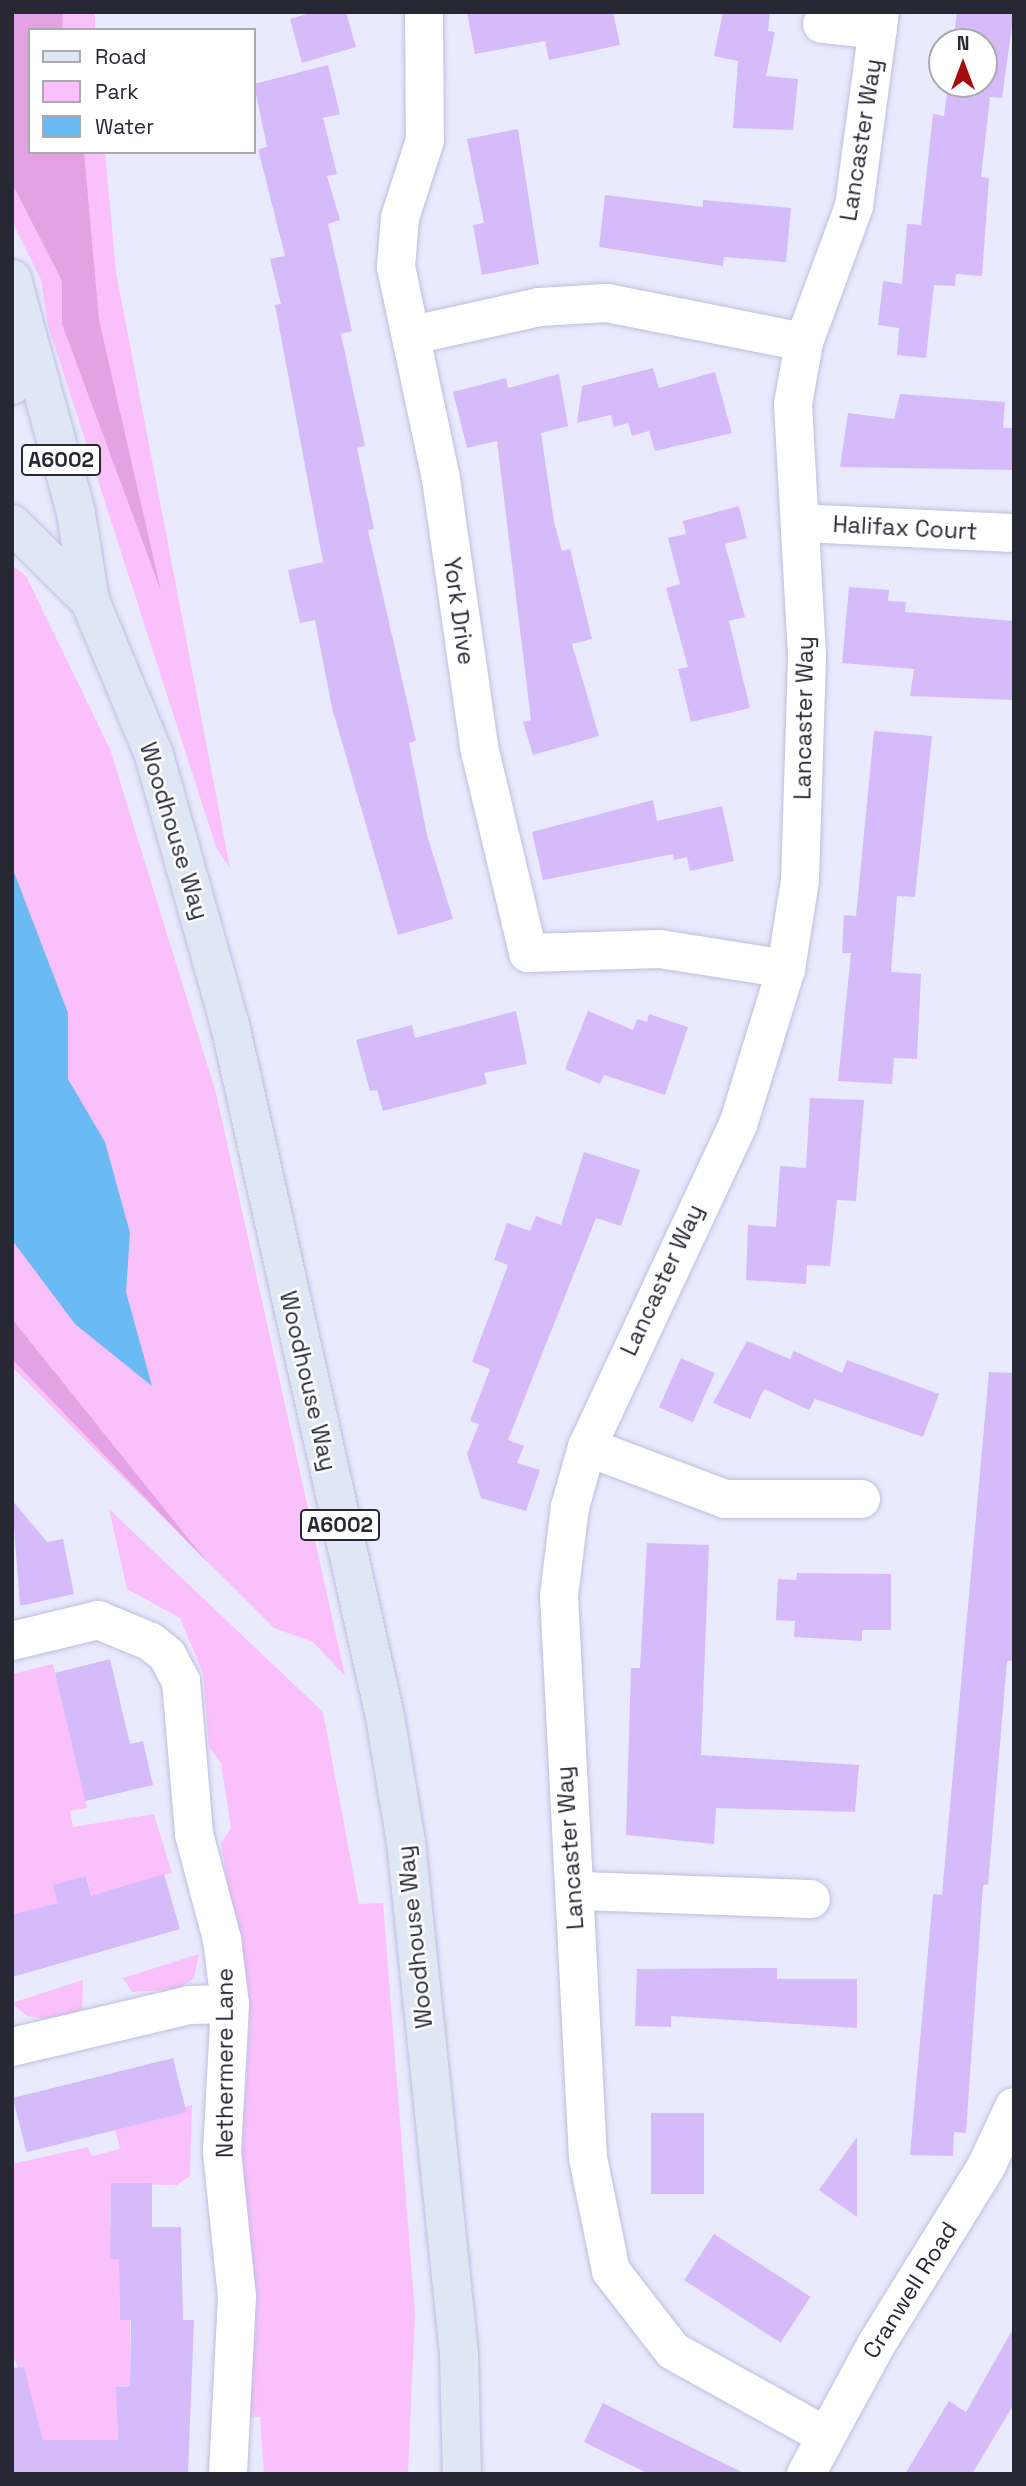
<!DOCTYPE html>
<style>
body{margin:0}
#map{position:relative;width:1026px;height:2486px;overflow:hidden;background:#e9eafe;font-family:"Space Grotesk",sans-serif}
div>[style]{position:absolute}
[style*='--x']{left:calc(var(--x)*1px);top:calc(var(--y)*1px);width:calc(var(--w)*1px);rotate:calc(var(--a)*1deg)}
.green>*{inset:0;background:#fac0fc}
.forest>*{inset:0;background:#e2a2e4}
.water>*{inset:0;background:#6abaf3}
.building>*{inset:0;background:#d6bbfa;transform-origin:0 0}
.roads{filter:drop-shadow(0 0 2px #bdbede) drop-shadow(0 0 2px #bdbede)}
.minor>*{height:38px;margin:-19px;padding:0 19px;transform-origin:19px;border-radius:19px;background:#fff}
.major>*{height:38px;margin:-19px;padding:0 19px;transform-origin:19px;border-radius:19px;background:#dfe7f5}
span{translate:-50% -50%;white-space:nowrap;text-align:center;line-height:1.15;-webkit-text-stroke:5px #fff;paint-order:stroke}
.shield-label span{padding:2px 5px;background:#fff;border:2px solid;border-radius:5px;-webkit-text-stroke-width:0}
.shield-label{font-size:21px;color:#282835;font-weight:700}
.street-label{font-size:23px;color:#282835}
.frame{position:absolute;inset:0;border:14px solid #282835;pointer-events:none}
.legend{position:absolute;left:28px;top:28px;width:228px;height:126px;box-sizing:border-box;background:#fff;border:2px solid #a9a9ae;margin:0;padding:9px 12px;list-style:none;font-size:21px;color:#282835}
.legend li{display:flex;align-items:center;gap:14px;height:35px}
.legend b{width:35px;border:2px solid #a9a9ae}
.north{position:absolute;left:928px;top:28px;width:70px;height:70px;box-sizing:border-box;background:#fff;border:2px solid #a9a9ae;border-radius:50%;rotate:0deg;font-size:19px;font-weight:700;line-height:28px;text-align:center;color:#282835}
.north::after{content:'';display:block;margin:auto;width:24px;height:32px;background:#a40d0b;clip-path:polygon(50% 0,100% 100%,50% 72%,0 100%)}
</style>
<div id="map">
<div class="green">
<i style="clip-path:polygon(12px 12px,95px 12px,95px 30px,30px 30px,30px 152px,105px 152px,116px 272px,230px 868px,216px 847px,48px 325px,41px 280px,12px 221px)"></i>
<i style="clip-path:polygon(12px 565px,26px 576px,110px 749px,216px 1093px,345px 1676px,313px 1642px,274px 1628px,12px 1367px)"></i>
<i style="clip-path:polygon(109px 1509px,323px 1712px,359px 1904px,383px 1903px,415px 2314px,408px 2474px,264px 2474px,260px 2417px,246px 2416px,256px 2319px,242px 2150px,250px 2020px,221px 1843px,231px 1828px,221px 1763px,209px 1747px,203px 1673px,180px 1618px,127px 1589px)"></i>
<i style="clip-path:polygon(53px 1664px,87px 1808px,70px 1811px,73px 1827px,154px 1814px,172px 1873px,91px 1896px,87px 1877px,73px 1880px,54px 1885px,58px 1903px,12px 1914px,12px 1674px)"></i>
<i style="clip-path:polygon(199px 1954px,194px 1978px,178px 1989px,132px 1992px,123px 1978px)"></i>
<i style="clip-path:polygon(83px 1980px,82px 2009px,57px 2021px,27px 2016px,12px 2003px)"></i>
<i style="clip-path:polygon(192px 2105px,190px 2176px,177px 2185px,111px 2184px,110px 2227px,119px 2228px,120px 2320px,130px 2320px,130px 2385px,117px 2387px,118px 2474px,73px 2440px,53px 2440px,51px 2456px,12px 2456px,35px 2410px,12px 2353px,12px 2164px,88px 2147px,92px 2156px,120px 2149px,115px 2129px)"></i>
</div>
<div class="forest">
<i style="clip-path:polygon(12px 12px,63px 12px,62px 30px,30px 30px,30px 152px,84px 152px,99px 320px,161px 591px,62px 324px,62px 281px,14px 187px)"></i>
<i style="clip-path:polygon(12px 1319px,207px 1562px,12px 1359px)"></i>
</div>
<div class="water">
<i style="clip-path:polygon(12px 867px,68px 1013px,68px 1079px,105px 1142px,130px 1233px,126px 1292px,152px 1386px,75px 1324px,12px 1240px)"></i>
</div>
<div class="building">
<i style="clip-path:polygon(314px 12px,346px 12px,356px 47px,302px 63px,290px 19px)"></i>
<i style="clip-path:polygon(467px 12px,613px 12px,620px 45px,549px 60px,545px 41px,475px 54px)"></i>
<i style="clip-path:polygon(723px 12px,770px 12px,768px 31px,775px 32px,766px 76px,798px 79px,793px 130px,733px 128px,738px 61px,714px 56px)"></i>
<i style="clip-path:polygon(957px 12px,1014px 12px,1002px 98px,990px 97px,981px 177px,989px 178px,982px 276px,956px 274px,955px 286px,934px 285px,926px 358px,897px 355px,899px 328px,878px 325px,883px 281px,902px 284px,907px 224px,921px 225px,933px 114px,944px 116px,948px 84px,984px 84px,984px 42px,953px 42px)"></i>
<i style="clip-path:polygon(328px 65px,340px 114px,323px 118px,337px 174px,327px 176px,340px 220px,328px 224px,352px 331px,341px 334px,365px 446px,357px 448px,374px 529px,368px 530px,416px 741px,409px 743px,427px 835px,453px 919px,398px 935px,332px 708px,315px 620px,300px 623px,288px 570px,323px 562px,275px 305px,281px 304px,270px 259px,285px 256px,258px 149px,267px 147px,254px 84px)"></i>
<i style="clip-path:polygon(518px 129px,539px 264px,482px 275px,473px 225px,484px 223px,467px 139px)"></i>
<i style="clip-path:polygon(605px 195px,703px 207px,703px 200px,791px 208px,786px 262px,724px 257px,723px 266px,599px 247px)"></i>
<i style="clip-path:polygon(653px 368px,659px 388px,715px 372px,732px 433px,655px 451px,649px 431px,632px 436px,628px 423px,614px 427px,611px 415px,577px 423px,582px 386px)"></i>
<i style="clip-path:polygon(559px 374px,568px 426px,541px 433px,554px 522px,562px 551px,570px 549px,592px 639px,572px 644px,599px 736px,533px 755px,523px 722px,531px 720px,497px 441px,467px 448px,453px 392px,506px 378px,508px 388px)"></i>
<i style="clip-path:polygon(900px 394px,1005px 402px,1003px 428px,1014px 428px,1014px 470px,840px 467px,848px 413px,894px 419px)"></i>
<i style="clip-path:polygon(739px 506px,747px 538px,725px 544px,745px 617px,729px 621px,750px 708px,691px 722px,678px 669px,688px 667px,666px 588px,680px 584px,668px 538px,686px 534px,683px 521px)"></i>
<i style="clip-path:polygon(849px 587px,889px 590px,888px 601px,906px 602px,905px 612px,1014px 621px,1014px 700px,910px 696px,914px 669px,842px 663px)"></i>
<i style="clip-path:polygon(874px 731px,932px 736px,915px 897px,897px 896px,891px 972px,921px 974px,917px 1059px,894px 1058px,892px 1084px,838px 1081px,851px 953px,842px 953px,844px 915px,856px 916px)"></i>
<i style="clip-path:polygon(653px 800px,657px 821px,722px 806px,734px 861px,690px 871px,687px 857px,674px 860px,673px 854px,543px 880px,532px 832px)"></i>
<i style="clip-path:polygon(516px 1011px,527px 1064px,484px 1073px,487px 1084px,383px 1111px,377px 1090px,370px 1091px,356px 1040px,412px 1025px,415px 1038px)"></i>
<i style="clip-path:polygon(588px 1011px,633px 1030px,637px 1019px,647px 1022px,649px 1014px,688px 1027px,665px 1095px,604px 1075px,600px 1084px,565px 1069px)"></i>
<i style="clip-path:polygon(810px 1098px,864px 1100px,856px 1201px,837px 1200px,830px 1266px,807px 1265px,806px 1284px,746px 1280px,748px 1225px,776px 1227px,780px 1166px,806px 1168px)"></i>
<i style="clip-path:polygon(584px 1152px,640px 1170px,621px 1226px,596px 1218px,508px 1440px,524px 1446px,517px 1463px,540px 1470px,526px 1511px,481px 1498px,467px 1454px,479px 1424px,470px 1421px,490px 1369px,472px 1362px,508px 1265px,494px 1260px,507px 1223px,530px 1231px,536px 1216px,561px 1225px)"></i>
<i style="clip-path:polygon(747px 1341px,790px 1359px,794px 1351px,842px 1373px,847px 1360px,939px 1394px,923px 1437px,815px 1399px,809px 1410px,764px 1389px,750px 1419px,713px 1403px)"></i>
<i style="left:681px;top:1358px;width:37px;height:54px;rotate:24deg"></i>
<i style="clip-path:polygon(989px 1372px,1014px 1373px,1014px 1661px,1007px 1661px,988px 1885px,983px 1885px,966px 2133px,954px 2132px,953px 2156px,910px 2155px,933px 1894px,942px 1895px)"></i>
<i style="clip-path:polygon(12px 1500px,47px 1542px,63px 1539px,74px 1594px,20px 1606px)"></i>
<i style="clip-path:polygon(647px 1543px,709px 1545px,701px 1755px,859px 1765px,855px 1812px,716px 1808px,714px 1844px,626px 1835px,631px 1668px,640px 1668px)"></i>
<i style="clip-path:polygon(797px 1573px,891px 1574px,891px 1630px,862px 1630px,862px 1641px,794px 1637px,795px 1621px,776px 1620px,778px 1579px,796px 1580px)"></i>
<i style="clip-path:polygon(110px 1659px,130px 1744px,143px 1741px,153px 1785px,85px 1801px,55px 1673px)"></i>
<i style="clip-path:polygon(164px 1874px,180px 1929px,12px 1977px,12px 1914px,58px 1903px,53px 1885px,86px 1876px,91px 1896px)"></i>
<i style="clip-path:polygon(777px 1968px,777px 1979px,857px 1979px,857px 2028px,671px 2016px,671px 2027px,635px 2026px,637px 1969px)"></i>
<i style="left:173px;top:2058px;width:56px;height:165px;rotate:76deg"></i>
<i style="left:651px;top:2113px;width:53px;height:81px"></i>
<i style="clip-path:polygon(857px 2137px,857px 2217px,819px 2190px)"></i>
<i style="clip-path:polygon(111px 2183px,152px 2183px,152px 2227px,181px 2227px,183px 2320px,194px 2320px,188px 2474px,12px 2474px,12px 2368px,24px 2367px,43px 2440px,118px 2440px,116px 2387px,130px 2386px,131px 2320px,120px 2320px,119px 2259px,110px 2259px)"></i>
<i style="left:714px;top:2234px;width:115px;height:55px;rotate:33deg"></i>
<i style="clip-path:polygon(1014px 2327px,1014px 2404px,972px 2474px,905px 2474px,949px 2401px,966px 2412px)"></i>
<i style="clip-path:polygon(603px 2403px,654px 2429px,746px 2474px,649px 2474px,584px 2442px)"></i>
</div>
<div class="roads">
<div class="minor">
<i style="--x:424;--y:12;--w:128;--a:89.6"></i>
<i style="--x:425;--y:140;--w:82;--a:107.8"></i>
<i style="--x:400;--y:218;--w:49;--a:94.7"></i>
<i style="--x:396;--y:267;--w:217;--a:78"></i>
<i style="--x:441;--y:479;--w:271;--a:81.9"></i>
<i style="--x:479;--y:747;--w:212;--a:76.6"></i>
<i style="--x:528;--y:953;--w:132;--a:-1.7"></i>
<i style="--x:660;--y:949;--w:128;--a:9"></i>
<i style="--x:822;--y:24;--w:56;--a:6.1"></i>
<i style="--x:413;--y:335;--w:129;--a:-12.5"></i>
<i style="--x:539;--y:307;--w:68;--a:-3.4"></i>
<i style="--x:607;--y:303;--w:201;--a:11.2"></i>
<i style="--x:800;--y:523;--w:210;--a:2.7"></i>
<i style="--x:587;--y:1447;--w:147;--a:20.6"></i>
<i style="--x:725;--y:1499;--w:136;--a:0"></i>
<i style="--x:12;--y:1641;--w:89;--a:-13.7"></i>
<i style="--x:98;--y:1620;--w:57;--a:22.5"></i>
<i style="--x:151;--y:1642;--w:21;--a:39"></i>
<i style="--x:167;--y:1655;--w:30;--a:62"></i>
<i style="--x:181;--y:1681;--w:154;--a:85.1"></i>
<i style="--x:194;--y:1834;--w:109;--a:75.1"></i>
<i style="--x:222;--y:1939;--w:65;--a:83"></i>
<i style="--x:230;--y:2004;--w:148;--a:93.1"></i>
<i style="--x:222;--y:2152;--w:145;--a:84.1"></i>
<i style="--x:237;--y:2296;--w:178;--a:92.9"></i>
<i style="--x:578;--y:1891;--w:233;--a:2"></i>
<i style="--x:12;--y:2047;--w:182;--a:-13.3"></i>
<i style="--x:189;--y:2005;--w:41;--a:-1.4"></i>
<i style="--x:824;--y:2435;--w:173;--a:-150.9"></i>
<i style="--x:673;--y:2351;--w:101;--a:-127.8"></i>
<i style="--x:611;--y:2271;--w:115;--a:-101.5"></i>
<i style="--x:588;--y:2158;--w:563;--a:-92.95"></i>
<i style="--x:559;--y:1596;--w:90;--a:-83"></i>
<i style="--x:570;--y:1507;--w:62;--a:-74.2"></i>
<i style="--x:587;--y:1447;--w:356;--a:-64.9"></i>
<i style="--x:738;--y:1125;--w:163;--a:-72.9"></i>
<i style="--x:786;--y:969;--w:89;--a:-81"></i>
<i style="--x:800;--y:881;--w:226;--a:-88.2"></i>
<i style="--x:807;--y:655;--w:251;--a:-93.2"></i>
<i style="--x:793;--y:404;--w:63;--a:-79.9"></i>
<i style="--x:804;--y:342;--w:145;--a:-69.8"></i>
<i style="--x:854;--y:206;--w:196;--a:-82.4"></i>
<i style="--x:806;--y:2474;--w:147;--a:-61.5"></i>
<i style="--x:876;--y:2345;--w:209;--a:-58.3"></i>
<i style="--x:986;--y:2167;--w:66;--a:-65"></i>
</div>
<div class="major">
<i style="--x:12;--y:279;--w:42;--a:75"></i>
<i style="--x:23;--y:320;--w:66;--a:99.6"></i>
<i style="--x:23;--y:320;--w:200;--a:74.6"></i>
<i style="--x:76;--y:513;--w:89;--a:81"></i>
<i style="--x:90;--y:601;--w:167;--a:67.4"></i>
<i style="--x:154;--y:755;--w:280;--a:74.3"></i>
<i style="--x:230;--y:1025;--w:709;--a:77.37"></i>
<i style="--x:385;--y:1717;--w:127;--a:80.5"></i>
<i style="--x:406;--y:1842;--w:515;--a:84.09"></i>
<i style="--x:459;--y:2354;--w:120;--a:88.6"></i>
<i style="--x:12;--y:524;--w:110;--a:44.6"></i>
</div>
</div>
<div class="shield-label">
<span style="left:61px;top:460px">A6002</span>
<span style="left:340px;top:1525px">A6002</span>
</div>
<div class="street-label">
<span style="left:861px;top:140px;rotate:-81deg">Lancaster Way</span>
<span style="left:905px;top:528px;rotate:3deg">Halifax Court</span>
<span style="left:459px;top:611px;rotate:82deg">York Drive</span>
<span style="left:804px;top:718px;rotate:-89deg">Lancaster Way</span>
<span style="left:174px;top:831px;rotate:73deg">Woodhouse Way</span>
<span style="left:662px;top:1280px;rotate:-65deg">Lancaster Way</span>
<span style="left:308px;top:1381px;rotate:77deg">Woodhouse Way</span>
<span style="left:570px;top:1848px;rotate:-94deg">Lancaster Way</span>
<span style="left:415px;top:1937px;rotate:-96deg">Woodhouse Way</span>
<span style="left:225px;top:2063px;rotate:-90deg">Nethermere Lane</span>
<span style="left:910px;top:2290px;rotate:-58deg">Cranwell Road</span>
</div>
<div class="frame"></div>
<ul class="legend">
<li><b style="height:9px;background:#dfe7f5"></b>Road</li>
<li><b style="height:19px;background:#fac0fc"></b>Park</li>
<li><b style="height:19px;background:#6abaf3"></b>Water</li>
</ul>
<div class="north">N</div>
</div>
